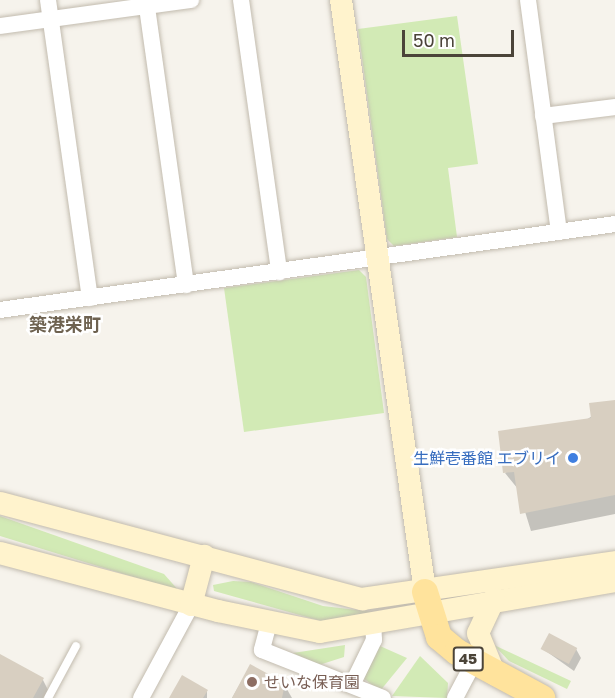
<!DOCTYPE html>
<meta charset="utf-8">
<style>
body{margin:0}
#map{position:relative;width:615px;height:698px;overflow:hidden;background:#f6f3ec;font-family:"Golos Text","Noto Sans JP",sans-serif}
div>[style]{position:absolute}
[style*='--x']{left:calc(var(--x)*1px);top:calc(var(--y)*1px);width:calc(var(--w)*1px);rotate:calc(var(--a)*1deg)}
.green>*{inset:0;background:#d2eab5}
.shadow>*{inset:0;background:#0003}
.building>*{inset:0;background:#d8cfc1;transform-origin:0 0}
.roads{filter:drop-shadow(0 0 2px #c2bbae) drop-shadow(0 0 2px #c2bbae)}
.lane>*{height:8px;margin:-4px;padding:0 4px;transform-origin:4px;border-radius:4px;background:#fff}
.street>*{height:16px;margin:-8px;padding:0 8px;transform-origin:8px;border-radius:8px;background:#fff}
.secondary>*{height:22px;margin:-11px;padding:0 11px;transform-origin:11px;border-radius:11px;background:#fff3cd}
.primary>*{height:26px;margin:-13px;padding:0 13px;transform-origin:13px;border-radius:13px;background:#ffe39c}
.dots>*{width:16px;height:16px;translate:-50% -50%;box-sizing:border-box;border:3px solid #fff;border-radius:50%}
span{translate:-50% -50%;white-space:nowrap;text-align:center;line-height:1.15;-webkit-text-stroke:5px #fff;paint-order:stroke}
.shield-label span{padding:2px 4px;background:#fff;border:2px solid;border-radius:4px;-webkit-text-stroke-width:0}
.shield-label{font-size:15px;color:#4b4439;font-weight:700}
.shop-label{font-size:16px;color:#366cbe}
.right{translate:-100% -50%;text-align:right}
.education-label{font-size:16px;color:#785e54}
.left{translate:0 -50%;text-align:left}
.neighbourhood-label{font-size:18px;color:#6e6250;font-weight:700}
.scale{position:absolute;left:402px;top:30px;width:112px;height:27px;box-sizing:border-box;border:3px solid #4b4439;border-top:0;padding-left:8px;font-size:18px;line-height:21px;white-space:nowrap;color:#4b4439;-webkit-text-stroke:4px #fff;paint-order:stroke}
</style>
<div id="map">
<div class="green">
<i style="clip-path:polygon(457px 16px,478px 164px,448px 168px,457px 237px,394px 246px,387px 239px,358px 29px)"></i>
<i style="clip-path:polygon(359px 270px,366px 277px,384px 413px,244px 432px,224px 288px)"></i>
<i style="clip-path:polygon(0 516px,164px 574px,179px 591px,0 536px)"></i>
<i style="clip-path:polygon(233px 581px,251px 582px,323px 606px,374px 612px,321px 621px,214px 591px,213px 585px)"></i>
<i style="clip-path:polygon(345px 645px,344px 657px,319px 665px,293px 653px)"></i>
<i style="clip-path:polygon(494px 645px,571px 681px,567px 689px,509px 661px)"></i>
<i style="clip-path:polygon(380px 646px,407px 658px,380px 691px,363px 678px)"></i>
<i style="clip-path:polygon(420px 656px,448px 683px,447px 698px,392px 696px)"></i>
</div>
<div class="shadow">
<i style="clip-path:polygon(615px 401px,615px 514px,531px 531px,518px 489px,505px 473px)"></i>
<i style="clip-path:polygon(543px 649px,576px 649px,581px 658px,574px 671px)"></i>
<i style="clip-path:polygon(0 656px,43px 680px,52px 698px,0 698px)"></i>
<i style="clip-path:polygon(250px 666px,284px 684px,292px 698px,232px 698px)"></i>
<i style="clip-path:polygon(207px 691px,207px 698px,171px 698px)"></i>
</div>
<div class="building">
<i style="clip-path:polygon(615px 400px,615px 495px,520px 514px,514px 472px,503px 473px,498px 431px,591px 418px,589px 403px)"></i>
<i style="left:549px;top:633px;width:32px;height:18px;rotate:28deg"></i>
<i style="clip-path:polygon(0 654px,44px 678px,33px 698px,0 698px)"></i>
<i style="clip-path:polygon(250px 664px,285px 683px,282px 698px,232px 698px)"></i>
<i style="clip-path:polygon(182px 675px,208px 690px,203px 698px,169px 698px)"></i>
</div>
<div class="roads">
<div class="lane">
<i style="--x:48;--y:698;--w:59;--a:-61.7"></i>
</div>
<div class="street">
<i style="--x:48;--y:0;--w:301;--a:82"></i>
<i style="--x:146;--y:0;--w:288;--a:82"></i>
<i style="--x:241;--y:0;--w:275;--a:82"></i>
<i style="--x:528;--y:0;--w:234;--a:82.4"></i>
<i style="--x:0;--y:26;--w:193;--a:-7.8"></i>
<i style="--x:543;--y:116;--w:73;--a:-7.1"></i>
<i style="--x:0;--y:310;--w:621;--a:-7.96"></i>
<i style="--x:269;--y:623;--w:28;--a:105"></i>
<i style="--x:262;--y:650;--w:130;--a:21.6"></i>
<i style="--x:353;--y:683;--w:48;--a:-64"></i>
<i style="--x:374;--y:640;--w:17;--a:-93"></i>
<i style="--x:141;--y:698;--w:106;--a:-61.7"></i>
<i style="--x:455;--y:698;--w:41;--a:-62.2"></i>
</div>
<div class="secondary">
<i style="--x:341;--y:0;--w:598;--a:81.92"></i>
<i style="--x:0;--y:503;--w:375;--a:14.9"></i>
<i style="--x:362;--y:599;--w:256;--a:-8.3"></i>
<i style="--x:0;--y:553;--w:226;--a:14.9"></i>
<i style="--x:218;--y:611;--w:104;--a:11.6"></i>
<i style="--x:320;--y:632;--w:299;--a:-9.8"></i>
<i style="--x:494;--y:599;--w:38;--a:115"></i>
<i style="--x:478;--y:633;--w:45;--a:68"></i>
<i style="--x:191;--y:605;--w:51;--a:-75.1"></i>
</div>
<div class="primary">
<i style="--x:425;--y:592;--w:47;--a:72.7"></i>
<i style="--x:439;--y:637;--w:23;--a:40"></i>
<i style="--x:457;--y:652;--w:97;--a:28.4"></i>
</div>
</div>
<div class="dots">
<i style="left:573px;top:458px;background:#3f7fe0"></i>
<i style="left:252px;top:682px;background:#8d6e63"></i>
</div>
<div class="shield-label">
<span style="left:468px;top:659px">45</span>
</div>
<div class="shop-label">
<span class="right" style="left:561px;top:458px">生鮮壱番館 エブリイ</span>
</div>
<div class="education-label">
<span class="left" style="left:264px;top:682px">せいな保育園</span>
</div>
<div class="neighbourhood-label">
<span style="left:65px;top:324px">築港栄町</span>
</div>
<div class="scale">50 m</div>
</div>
